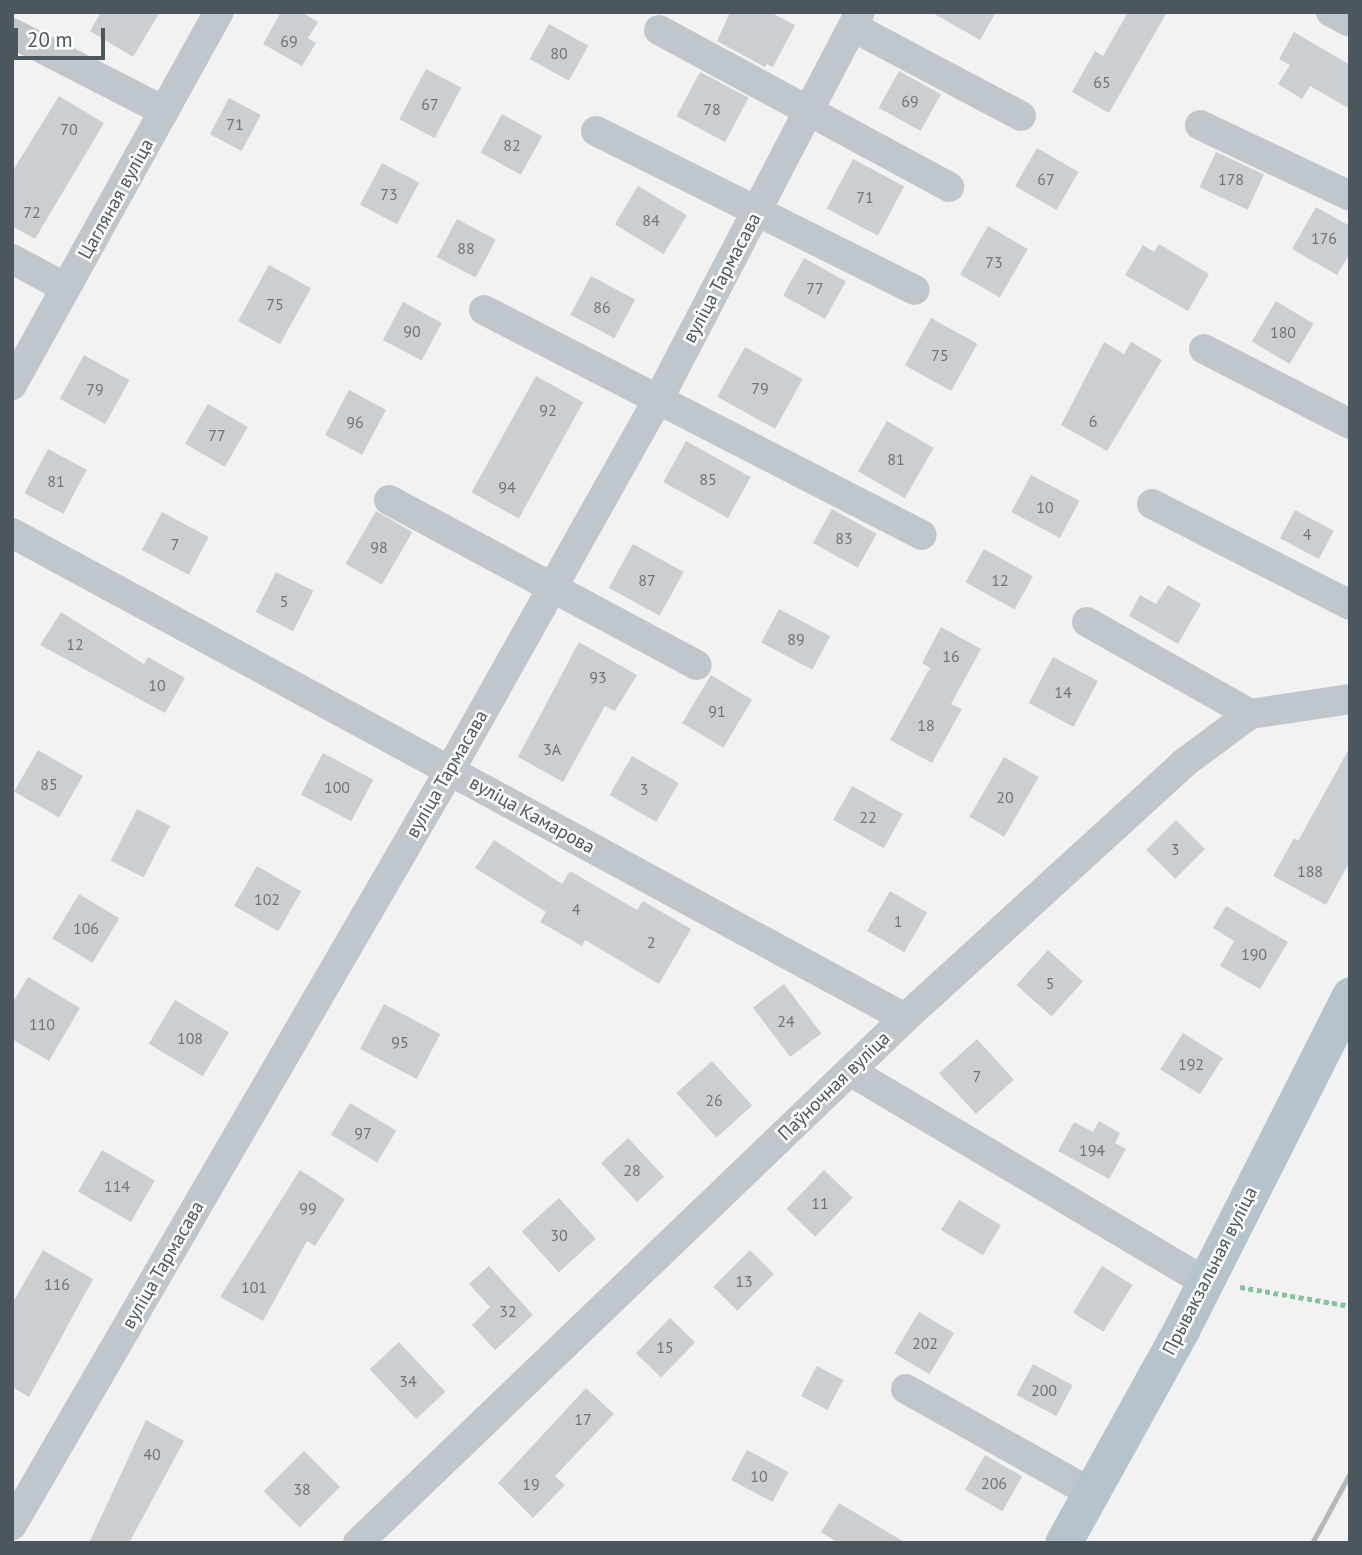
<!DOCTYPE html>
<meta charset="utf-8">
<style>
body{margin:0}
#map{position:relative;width:1362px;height:1555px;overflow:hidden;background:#f3f2f2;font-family:"PT Sans",sans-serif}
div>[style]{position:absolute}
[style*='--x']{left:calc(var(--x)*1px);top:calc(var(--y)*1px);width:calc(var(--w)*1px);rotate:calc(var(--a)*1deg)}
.building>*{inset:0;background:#cccfd2;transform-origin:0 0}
.path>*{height:4.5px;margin-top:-2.25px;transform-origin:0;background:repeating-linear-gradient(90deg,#83c59a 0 5px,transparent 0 8.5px)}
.minor>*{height:30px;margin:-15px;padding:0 15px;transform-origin:15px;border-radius:15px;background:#bfc7cc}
.major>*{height:37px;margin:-18.5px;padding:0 18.5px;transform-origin:18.5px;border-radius:18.5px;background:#b5c4cc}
.rail>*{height:5px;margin:-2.5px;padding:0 2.5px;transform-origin:2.5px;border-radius:2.5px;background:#b5b8bb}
span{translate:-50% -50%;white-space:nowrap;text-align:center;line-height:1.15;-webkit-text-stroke:5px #fff;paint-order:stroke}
.number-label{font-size:16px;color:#6c757a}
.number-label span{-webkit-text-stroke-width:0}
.street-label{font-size:19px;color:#4c575d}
.frame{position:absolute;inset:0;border:14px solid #4c575d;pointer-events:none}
.scale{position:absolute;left:14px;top:28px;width:91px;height:32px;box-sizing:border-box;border:4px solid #4c575d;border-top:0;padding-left:9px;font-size:21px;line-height:24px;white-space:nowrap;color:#4c575d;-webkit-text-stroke:5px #fff;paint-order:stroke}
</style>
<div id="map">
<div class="building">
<i style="clip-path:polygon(101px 12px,160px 12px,133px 57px,90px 31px)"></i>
<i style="clip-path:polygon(281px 12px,301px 12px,318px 22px,308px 38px,316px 43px,302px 66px,263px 44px)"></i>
<i style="clip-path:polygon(730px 12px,770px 12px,795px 25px,773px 67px,767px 64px,765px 67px,717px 41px)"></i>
<i style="clip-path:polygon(931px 12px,996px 12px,980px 40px)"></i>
<i style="clip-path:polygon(1128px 12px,1167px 12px,1109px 113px,1072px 92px,1095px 51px,1103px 56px)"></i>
<i style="left:549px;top:24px;width:45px;height:40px;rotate:29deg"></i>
<i style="clip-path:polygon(1294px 32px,1350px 65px,1350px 109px,1310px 86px,1302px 99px,1278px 84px,1290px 65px,1279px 59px)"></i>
<i style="left:426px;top:69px;width:40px;height:57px;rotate:28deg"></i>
<i style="left:899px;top:71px;width:48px;height:42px;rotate:29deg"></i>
<i style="left:700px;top:72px;width:55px;height:50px;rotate:28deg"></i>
<i style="clip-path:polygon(59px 96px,104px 123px,35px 239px,12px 226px,12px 172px)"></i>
<i style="left:229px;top:98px;width:36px;height:41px;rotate:28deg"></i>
<i style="left:502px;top:114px;width:46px;height:44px;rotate:29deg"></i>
<i style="left:1037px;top:148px;width:48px;height:44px;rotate:30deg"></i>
<i style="left:1216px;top:152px;width:53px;height:39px;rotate:25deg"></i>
<i style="left:853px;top:159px;width:58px;height:56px;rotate:28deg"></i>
<i style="left:382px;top:163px;width:42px;height:47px;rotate:28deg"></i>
<i style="left:638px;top:186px;width:57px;height:45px;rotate:31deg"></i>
<i style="clip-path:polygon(1316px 207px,1350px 226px,1350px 253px,1337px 275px,1292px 249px)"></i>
<i style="left:457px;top:219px;width:44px;height:43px;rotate:28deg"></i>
<i style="left:988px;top:226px;width:46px;height:56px;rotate:30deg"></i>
<i style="clip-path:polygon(1159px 244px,1209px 274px,1188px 311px,1125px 275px,1143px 245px,1154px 252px)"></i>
<i style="left:804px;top:258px;width:48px;height:43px;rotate:29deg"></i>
<i style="left:269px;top:265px;width:48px;height:64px;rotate:29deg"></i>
<i style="left:591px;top:276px;width:50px;height:44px;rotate:28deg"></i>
<i style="left:1276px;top:301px;width:44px;height:47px;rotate:31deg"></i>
<i style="left:403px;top:302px;width:44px;height:43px;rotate:28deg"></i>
<i style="left:931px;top:318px;width:53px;height:54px;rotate:29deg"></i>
<i style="clip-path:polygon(1104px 342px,1124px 354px,1131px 342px,1162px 360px,1107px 451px,1061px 425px)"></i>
<i style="left:745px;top:347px;width:66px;height:57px;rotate:29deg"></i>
<i style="left:84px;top:355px;width:52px;height:50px;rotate:29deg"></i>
<i style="left:536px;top:376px;width:54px;height:133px;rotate:29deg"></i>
<i style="left:349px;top:390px;width:42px;height:51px;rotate:28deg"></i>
<i style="left:208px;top:404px;width:46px;height:46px;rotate:30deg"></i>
<i style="left:887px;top:421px;width:54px;height:58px;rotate:30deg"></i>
<i style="left:686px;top:441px;width:74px;height:47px;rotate:29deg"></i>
<i style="left:48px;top:449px;width:44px;height:50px;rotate:28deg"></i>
<i style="left:1031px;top:475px;width:55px;height:42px;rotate:28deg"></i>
<i style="left:832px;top:509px;width:51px;height:39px;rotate:29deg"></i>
<i style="left:1295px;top:510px;width:44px;height:32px;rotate:28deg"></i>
<i style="left:376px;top:511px;width:42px;height:61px;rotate:30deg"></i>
<i style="left:162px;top:512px;width:53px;height:43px;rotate:28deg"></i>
<i style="left:633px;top:544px;width:58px;height:50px;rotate:29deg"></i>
<i style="left:984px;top:549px;width:56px;height:38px;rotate:29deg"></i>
<i style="left:276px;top:572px;width:42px;height:45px;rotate:27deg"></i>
<i style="clip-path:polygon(1168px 585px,1201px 604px,1178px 644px,1129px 616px,1140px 595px,1156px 604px)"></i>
<i style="left:779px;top:609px;width:58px;height:38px;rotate:28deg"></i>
<i style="clip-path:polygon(61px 612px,144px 664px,148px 657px,185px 678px,165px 713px,40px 645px)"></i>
<i style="clip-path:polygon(941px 627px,981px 649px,951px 704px,962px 709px,932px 763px,890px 740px,930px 668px,922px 663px)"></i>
<i style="clip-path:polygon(579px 642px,637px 675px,615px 711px,605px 706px,563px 782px,518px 757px)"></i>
<i style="left:1053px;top:657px;width:51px;height:52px;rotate:28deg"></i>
<i style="left:711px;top:675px;width:48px;height:56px;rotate:31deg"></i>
<i style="clip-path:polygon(1350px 747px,1350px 861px,1326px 905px,1273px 876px,1294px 838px,1298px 841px)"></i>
<i style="left:38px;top:750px;width:52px;height:48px;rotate:30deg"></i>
<i style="left:323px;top:753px;width:57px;height:47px;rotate:28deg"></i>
<i style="left:632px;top:756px;width:54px;height:45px;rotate:30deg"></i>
<i style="left:1004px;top:757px;width:40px;height:69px;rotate:30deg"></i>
<i style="left:852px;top:786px;width:58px;height:39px;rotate:29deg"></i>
<i style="left:137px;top:809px;width:37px;height:58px;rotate:27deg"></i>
<i style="left:1176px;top:820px;width:41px;height:42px;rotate:45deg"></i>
<i style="clip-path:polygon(494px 840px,562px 884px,570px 871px,637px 910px,643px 901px,691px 929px,659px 984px,585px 940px,582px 946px,540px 922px,546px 912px,475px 868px)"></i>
<i style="left:257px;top:866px;width:51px;height:46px;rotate:30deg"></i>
<i style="left:890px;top:891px;width:43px;height:46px;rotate:30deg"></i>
<i style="left:79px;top:894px;width:47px;height:52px;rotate:31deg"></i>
<i style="clip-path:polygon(1226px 906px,1288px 942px,1260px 989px,1220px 966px,1234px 941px,1213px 928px)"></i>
<i style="left:1048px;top:950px;width:47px;height:47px;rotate:42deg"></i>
<i style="clip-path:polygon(28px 977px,80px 1008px,49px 1061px,12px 1039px,12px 1004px)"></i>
<i style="left:784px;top:984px;width:62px;height:39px;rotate:53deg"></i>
<i style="left:175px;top:1000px;width:63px;height:51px;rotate:31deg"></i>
<i style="left:384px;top:1004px;width:64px;height:51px;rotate:28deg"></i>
<i style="left:1183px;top:1033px;width:47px;height:43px;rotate:32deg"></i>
<i style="left:977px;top:1039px;width:55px;height:51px;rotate:48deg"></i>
<i style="left:712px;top:1061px;width:60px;height:48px;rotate:48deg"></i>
<i style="left:350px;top:1103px;width:54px;height:37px;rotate:31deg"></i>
<i style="clip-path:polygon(1099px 1121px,1120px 1133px,1115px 1143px,1126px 1149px,1109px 1179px,1058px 1151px,1074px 1122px,1093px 1132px)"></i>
<i style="left:628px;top:1138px;width:53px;height:37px;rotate:47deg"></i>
<i style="left:102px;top:1150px;width:61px;height:48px;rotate:30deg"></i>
<i style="clip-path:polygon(300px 1170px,345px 1199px,315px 1246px,307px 1241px,263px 1321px,220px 1297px)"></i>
<i style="left:824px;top:1170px;width:40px;height:54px;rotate:44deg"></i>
<i style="left:559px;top:1198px;width:55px;height:50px;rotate:48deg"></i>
<i style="left:959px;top:1200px;width:49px;height:35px;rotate:31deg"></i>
<i style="clip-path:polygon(43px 1250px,93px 1279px,29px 1397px,12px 1387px,12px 1304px)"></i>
<i style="left:750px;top:1250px;width:34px;height:52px;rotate:45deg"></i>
<i style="clip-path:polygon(489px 1266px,533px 1315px,495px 1350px,472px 1325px,490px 1307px,469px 1284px)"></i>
<i style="left:1102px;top:1266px;width:36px;height:55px;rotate:32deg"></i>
<i style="left:919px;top:1312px;width:41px;height:48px;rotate:31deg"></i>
<i style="left:670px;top:1318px;width:35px;height:49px;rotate:44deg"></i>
<i style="left:399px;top:1342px;width:68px;height:40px;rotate:47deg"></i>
<i style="left:1033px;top:1364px;width:45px;height:35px;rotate:28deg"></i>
<i style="left:817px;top:1366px;width:30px;height:34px;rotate:28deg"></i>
<i style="clip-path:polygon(586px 1388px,614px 1414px,555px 1476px,565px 1485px,533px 1518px,498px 1483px)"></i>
<i style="clip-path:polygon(146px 1420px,184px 1441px,129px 1543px,89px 1543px)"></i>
<i style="left:747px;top:1450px;width:47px;height:34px;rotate:28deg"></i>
<i style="left:304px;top:1451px;width:51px;height:57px;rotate:45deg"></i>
<i style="left:985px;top:1455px;width:43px;height:40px;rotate:30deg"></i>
<i style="clip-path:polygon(839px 1503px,906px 1543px,838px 1543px,821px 1532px)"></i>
</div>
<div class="path">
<i style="--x:1240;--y:1287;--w:112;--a:9.8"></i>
</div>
<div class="minor">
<i style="--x:1331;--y:12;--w:21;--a:28"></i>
<i style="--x:853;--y:27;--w:190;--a:27.9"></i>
<i style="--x:659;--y:30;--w:330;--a:28.4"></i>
<i style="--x:12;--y:33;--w:171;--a:27.2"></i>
<i style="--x:1200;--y:125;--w:166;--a:25.3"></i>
<i style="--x:596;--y:131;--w:356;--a:26.5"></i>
<i style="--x:12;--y:259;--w:61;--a:28.2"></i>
<i style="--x:484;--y:310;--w:492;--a:27.2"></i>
<i style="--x:1204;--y:349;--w:164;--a:27.2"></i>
<i style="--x:12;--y:385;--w:427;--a:-61"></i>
<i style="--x:389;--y:500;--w:349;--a:28.2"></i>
<i style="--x:1152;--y:504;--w:222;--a:27"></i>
<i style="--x:12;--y:533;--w:1016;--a:28.51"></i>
<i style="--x:1087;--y:622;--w:187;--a:29.4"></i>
<i style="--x:850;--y:1071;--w:412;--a:30.7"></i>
<i style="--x:906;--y:1389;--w:212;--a:29.3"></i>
<i style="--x:12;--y:1525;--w:873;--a:-59.88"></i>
<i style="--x:450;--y:770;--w:424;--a:-60.7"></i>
<i style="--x:658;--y:400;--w:437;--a:-62.5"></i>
<i style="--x:358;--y:1543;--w:758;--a:-43.82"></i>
<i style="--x:905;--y:1018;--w:378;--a:-42.4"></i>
<i style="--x:1184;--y:763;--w:82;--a:-36.6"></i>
<i style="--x:1250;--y:714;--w:101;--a:-8.5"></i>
</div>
<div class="major">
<i style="--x:1063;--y:1543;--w:244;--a:-61"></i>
<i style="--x:1181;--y:1330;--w:375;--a:-63.2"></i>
</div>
<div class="rail">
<i style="--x:1312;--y:1543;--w:80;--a:-61.5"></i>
</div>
<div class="number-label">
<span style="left:289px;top:41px">69</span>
<span style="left:559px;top:53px">80</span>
<span style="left:1102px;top:82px">65</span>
<span style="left:910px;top:101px">69</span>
<span style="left:430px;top:104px">67</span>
<span style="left:712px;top:109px">78</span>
<span style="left:235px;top:124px">71</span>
<span style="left:69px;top:129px">70</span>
<span style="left:512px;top:145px">82</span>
<span style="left:1046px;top:179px">67</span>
<span style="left:1231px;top:179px">178</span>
<span style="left:389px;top:194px">73</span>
<span style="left:865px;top:197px">71</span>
<span style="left:32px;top:212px">72</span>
<span style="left:651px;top:220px">84</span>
<span style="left:1324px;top:238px">176</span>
<span style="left:466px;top:248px">88</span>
<span style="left:994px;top:262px">73</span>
<span style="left:815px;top:288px">77</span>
<span style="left:275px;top:304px">75</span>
<span style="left:602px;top:307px">86</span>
<span style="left:412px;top:331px">90</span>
<span style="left:1283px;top:332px">180</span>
<span style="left:940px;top:355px">75</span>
<span style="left:760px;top:388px">79</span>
<span style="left:95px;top:389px">79</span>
<span style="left:548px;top:410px">92</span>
<span style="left:1093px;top:421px">6</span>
<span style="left:355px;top:422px">96</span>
<span style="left:217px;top:435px">77</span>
<span style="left:896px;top:459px">81</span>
<span style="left:708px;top:479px">85</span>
<span style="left:56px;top:481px">81</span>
<span style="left:507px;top:487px">94</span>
<span style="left:1045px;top:507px">10</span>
<span style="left:1307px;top:534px">4</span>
<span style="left:844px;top:538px">83</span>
<span style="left:175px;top:544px">7</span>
<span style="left:379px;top:547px">98</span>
<span style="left:647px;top:580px">87</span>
<span style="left:1000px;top:580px">12</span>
<span style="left:284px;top:601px">5</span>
<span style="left:796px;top:639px">89</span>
<span style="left:75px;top:644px">12</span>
<span style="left:951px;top:656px">16</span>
<span style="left:598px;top:677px">93</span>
<span style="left:157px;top:685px">10</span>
<span style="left:1063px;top:692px">14</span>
<span style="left:717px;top:711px">91</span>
<span style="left:926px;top:725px">18</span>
<span style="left:552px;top:749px">3А</span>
<span style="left:49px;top:784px">85</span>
<span style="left:337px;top:787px">100</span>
<span style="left:644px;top:789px">3</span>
<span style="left:1005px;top:797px">20</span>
<span style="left:868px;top:817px">22</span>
<span style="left:1175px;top:849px">3</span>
<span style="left:1310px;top:871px">188</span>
<span style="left:267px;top:899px">102</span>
<span style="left:576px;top:909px">4</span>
<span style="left:898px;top:921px">1</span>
<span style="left:86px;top:928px">106</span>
<span style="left:651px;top:942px">2</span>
<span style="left:1254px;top:954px">190</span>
<span style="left:1050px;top:983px">5</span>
<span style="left:786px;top:1021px">24</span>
<span style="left:42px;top:1024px">110</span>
<span style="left:190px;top:1038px">108</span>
<span style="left:400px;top:1042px">95</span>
<span style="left:1191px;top:1064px">192</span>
<span style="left:977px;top:1076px">7</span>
<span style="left:714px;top:1100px">26</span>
<span style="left:363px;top:1133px">97</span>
<span style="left:1092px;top:1150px">194</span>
<span style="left:632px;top:1170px">28</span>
<span style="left:117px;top:1186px">114</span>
<span style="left:820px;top:1203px">11</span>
<span style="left:308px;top:1208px">99</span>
<span style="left:559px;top:1235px">30</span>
<span style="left:744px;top:1281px">13</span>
<span style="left:57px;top:1284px">116</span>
<span style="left:254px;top:1287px">101</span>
<span style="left:508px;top:1311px">32</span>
<span style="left:925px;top:1343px">202</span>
<span style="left:665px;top:1347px">15</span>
<span style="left:408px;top:1381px">34</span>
<span style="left:1044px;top:1390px">200</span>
<span style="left:583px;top:1419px">17</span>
<span style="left:152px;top:1454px">40</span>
<span style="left:759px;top:1476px">10</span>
<span style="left:994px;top:1483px">206</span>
<span style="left:531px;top:1484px">19</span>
<span style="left:302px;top:1489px">38</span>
</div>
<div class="street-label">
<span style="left:116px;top:199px;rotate:-61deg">Цагляная вуліца</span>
<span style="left:722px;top:278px;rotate:-62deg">вуліца Тармасава</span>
<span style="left:447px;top:774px;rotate:-60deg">вуліца Тармасава</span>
<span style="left:532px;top:815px;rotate:29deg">вуліца Камарова</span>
<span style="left:834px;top:1086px;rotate:-44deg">Паўночная вуліца</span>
<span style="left:163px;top:1265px;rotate:-60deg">вуліца Тармасава</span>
<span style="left:1210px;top:1271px;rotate:-63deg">Прывакзальная вуліца</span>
</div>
<div class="frame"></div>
<div class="scale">20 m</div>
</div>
